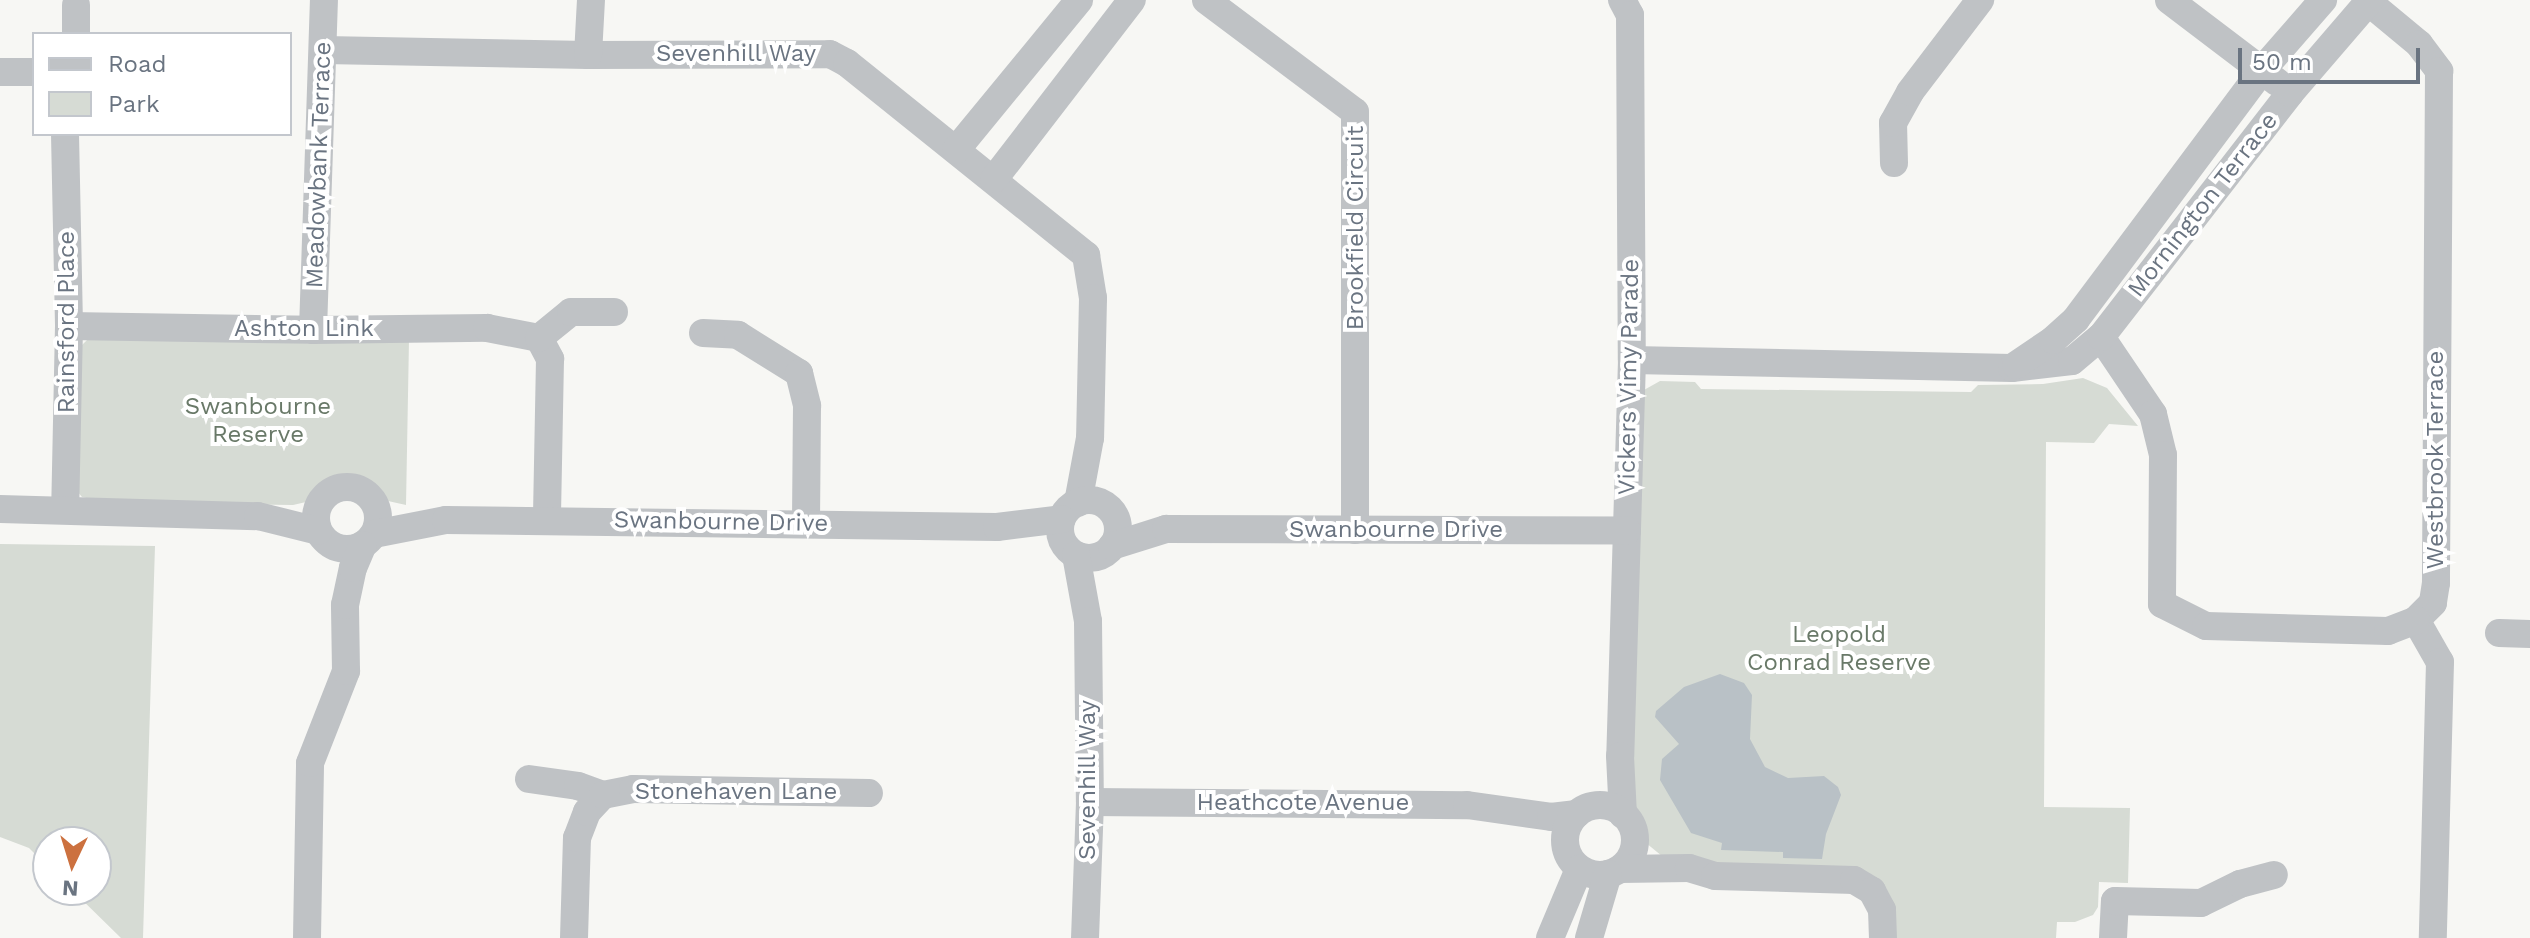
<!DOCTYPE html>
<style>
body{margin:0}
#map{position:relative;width:2530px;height:938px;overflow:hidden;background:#f7f7f4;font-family:"Work Sans",sans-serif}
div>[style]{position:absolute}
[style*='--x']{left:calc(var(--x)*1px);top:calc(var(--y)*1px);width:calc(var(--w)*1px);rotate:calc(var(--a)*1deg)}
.green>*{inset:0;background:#d6dbd4}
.water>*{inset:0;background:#b9c1c6}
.street>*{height:28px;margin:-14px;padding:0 14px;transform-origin:14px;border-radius:14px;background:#bfc2c5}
.street>.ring{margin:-14px;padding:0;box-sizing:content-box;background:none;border:28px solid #bfc2c5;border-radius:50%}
span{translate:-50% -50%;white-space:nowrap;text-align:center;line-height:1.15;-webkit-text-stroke:8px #fff;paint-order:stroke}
.street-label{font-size:24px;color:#6a7481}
.park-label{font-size:24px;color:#697968}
.legend{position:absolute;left:32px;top:32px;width:260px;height:104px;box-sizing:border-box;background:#fff;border:2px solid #c3c7cd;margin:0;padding:10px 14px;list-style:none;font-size:24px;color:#6a7481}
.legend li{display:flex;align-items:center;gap:16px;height:40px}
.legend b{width:40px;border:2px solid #c3c7cd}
.north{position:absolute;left:32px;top:826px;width:80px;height:80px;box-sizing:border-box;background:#fff;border:2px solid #c3c7cd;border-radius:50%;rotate:184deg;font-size:22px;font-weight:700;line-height:32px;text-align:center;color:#6a7481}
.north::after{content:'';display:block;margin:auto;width:28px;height:36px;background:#cc713f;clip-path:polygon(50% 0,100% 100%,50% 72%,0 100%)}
.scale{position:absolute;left:2238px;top:48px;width:182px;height:36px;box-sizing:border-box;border:4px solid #6a7481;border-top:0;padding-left:10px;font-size:24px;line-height:28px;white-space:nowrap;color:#6a7481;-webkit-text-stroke:6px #fff;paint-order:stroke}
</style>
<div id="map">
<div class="green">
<i style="clip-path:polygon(91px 336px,409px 340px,406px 505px,388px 501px,361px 480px,347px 478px,327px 482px,306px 502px,293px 505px,104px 502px,82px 497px,77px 491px,80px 347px)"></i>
<i style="clip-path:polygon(2083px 378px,2107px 388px,2138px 426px,2109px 424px,2094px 443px,2046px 442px,2044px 807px,2130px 808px,2128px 883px,2099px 882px,2098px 907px,2093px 915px,2075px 922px,2057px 922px,2056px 938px,1890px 938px,1883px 892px,1668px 861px,1640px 838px,1630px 812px,1644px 390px,1660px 381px,1695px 382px,1701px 389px,1971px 392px,1978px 385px,2043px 384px)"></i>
<i style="clip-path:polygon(0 544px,155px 546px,143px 938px,121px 938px,72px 890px,96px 890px,96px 842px,48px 842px,48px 867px,29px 848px,0 837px)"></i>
</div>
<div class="water">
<i style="clip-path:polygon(1720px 674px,1744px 683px,1752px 695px,1750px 739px,1765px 767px,1788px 778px,1824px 776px,1838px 787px,1841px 795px,1826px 834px,1822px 859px,1783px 858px,1783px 852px,1721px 850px,1722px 843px,1691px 833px,1660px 780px,1662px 759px,1679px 744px,1655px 717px,1656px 711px,1684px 687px)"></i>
</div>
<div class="street">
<i style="--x:1206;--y:0;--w:186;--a:36.9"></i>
<i style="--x:1355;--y:112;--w:418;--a:90"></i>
<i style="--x:1622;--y:0;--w:17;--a:62"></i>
<i style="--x:1630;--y:15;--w:345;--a:89.7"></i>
<i style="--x:1632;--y:360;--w:396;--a:91.7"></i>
<i style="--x:1620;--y:756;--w:59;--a:87.1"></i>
<i style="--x:2169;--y:0;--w:136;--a:37.2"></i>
<i style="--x:2366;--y:0;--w:69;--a:39.7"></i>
<i style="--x:2419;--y:44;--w:34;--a:53"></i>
<i style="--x:2439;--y:71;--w:512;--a:90.34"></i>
<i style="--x:2436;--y:583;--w:20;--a:99"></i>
<i style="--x:2433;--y:603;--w:24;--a:135"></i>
<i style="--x:2416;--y:620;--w:48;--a:60.3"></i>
<i style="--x:2440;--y:662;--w:276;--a:91.5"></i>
<i style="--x:76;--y:34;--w:29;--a:-90"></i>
<i style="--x:324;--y:50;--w:264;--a:1.1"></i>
<i style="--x:588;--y:55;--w:242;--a:-0.2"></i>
<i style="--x:830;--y:54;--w:19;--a:28"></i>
<i style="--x:847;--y:63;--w:307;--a:38.8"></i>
<i style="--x:1086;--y:255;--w:44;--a:80.8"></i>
<i style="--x:1093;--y:298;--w:140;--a:91.2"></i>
<i style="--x:1090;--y:438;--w:66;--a:100.5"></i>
<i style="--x:588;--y:55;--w:55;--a:-86.9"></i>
<i style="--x:0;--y:72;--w:34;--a:0"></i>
<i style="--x:65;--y:134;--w:192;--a:88.8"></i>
<i style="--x:69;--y:326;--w:184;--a:91.2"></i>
<i style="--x:956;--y:150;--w:194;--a:-50.6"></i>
<i style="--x:1894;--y:163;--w:40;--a:-91.4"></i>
<i style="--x:1893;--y:123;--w:35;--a:-61"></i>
<i style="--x:1910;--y:92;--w:116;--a:-52.7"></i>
<i style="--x:994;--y:179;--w:226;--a:-52.4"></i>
<i style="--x:69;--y:326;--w:244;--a:0.9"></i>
<i style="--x:313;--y:330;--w:174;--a:-0.7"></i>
<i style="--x:487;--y:328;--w:53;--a:10.9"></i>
<i style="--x:539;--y:338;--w:24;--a:62"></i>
<i style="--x:550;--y:359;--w:161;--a:91.1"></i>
<i style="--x:313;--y:330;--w:330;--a:-88.1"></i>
<i style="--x:703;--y:333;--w:35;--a:3"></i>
<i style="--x:738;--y:335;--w:72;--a:31.9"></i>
<i style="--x:799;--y:373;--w:34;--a:76"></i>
<i style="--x:807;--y:406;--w:117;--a:90.5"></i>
<i style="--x:2101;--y:337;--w:93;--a:56"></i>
<i style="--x:2153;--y:414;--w:42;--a:76.3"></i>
<i style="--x:2163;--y:455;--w:149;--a:90.4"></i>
<i style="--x:2162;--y:604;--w:49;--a:26.6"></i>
<i style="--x:2206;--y:626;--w:182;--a:1.6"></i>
<i style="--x:2388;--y:631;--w:30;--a:-21"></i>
<i style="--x:539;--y:338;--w:41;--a:-39.1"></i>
<i style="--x:571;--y:312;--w:43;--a:0"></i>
<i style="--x:1632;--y:360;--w:380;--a:1.2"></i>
<i style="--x:2012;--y:368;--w:60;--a:-6.7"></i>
<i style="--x:2072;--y:361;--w:38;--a:-40"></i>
<i style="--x:2101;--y:337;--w:309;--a:-52.2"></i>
<i style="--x:2290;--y:93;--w:123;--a:-49.3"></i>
<i style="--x:2016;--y:365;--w:45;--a:-34"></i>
<i style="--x:2053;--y:340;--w:31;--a:-42"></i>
<i style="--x:2076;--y:319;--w:311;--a:-53.2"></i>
<i style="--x:2262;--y:70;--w:93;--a:-48.9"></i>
<i class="ring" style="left:316px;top:487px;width:34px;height:34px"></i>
<i class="ring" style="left:1060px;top:500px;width:30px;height:30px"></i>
<i style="--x:0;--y:509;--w:258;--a:1.6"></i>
<i style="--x:258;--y:516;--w:62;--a:14"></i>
<i style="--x:374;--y:534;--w:73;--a:-11"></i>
<i style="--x:446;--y:520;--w:551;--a:0.73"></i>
<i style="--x:997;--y:527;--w:65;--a:-7"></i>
<i style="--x:1112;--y:546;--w:57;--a:-17.5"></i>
<i style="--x:1166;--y:529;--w:461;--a:0.2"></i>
<i style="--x:1076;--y:555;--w:67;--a:79.7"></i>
<i style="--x:1088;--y:621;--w:181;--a:89.4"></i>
<i style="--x:1090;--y:802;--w:136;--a:92.1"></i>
<i style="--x:2499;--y:633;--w:31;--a:2"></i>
<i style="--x:529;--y:779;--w:49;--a:8.1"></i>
<i style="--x:578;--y:786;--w:27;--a:20"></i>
<i style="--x:1090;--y:802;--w:377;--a:0.5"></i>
<i style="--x:1467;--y:805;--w:85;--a:8.1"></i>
<i style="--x:1551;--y:817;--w:26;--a:-7"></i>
<i class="ring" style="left:1565px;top:805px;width:42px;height:42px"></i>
<i style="--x:1620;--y:869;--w:69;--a:-0.8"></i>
<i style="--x:1689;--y:868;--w:27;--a:17"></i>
<i style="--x:1715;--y:876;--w:139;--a:1.6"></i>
<i style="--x:1854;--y:880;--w:21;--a:31"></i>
<i style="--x:1872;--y:891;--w:21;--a:62"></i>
<i style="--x:1882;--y:910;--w:28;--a:88"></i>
<i style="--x:307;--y:938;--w:175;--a:-89"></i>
<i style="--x:310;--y:763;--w:99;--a:-68.6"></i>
<i style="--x:346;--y:671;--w:66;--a:-90.9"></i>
<i style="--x:345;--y:605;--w:38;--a:-78"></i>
<i style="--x:353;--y:568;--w:25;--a:-67"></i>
<i style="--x:574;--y:938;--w:100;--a:-88.3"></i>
<i style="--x:577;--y:838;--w:28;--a:-69"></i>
<i style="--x:587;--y:812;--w:23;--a:-47"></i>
<i style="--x:603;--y:795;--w:31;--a:-11"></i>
<i style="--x:633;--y:789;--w:236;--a:1"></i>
<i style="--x:1550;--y:938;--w:75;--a:-67.2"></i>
<i style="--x:1589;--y:938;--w:67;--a:-73.5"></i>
<i style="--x:2113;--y:938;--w:37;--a:-87"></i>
<i style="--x:2115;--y:901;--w:86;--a:1.3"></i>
<i style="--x:2201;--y:903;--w:43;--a:-26"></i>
<i style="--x:2240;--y:884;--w:35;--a:-15"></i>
</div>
<div class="street-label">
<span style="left:736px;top:54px">Sevenhill Way</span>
<span style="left:319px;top:165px;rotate:-88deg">Meadowbank Terrace</span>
<span style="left:2203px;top:205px;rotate:-52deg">Mornington Terrace</span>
<span style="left:1356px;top:228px;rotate:-90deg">Brookfield Circuit</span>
<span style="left:67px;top:322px;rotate:-90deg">Rainsford Place</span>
<span style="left:304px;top:329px">Ashton Link</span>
<span style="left:1629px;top:377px;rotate:-89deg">Vickers Vimy Parade</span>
<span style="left:2436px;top:460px;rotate:-90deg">Westbrook Terrace</span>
<span style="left:721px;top:522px;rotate:1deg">Swanbourne Drive</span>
<span style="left:1396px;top:530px">Swanbourne Drive</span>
<span style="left:1088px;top:780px;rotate:-90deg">Sevenhill Way</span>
<span style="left:736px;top:792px">Stonehaven Lane</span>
<span style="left:1303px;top:803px">Heathcote Avenue</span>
</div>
<div class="park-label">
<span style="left:258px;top:421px">Swanbourne<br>Reserve</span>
<span style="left:1839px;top:649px">Leopold<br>Conrad Reserve</span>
</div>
<ul class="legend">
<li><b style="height:10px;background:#bfc2c5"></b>Road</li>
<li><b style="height:22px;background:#d6dbd4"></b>Park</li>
</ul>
<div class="north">N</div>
<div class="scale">50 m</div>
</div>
